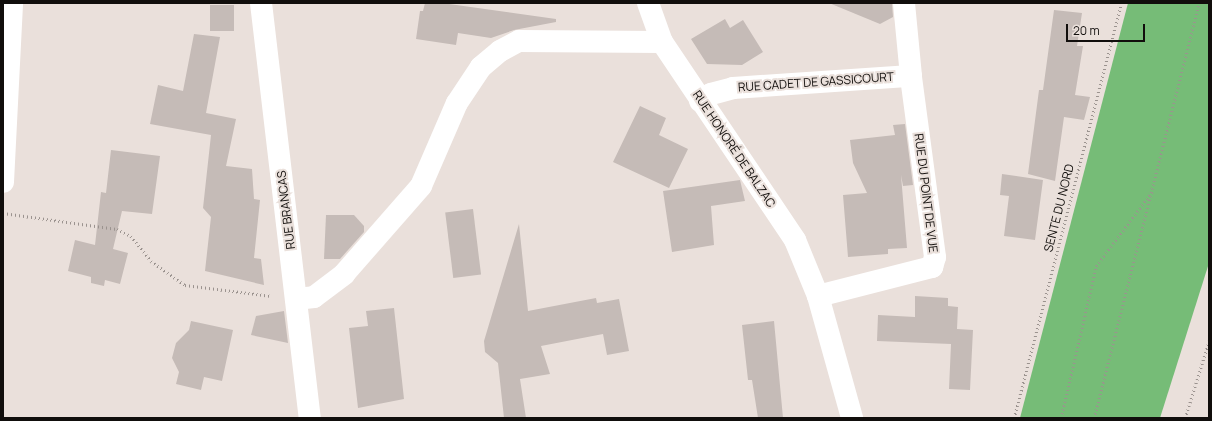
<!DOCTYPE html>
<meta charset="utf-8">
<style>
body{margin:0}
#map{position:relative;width:1212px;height:421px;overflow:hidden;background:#eae0db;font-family:Manrope,sans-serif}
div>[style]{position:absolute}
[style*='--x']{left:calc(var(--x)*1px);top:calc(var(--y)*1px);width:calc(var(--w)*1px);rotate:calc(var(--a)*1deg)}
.forest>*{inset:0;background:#76bc77}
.building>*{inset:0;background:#c5bbb7;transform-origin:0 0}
.path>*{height:2.5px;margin-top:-1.25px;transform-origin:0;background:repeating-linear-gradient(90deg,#9b938f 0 1px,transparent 0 4px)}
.minor>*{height:22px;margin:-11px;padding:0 11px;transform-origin:11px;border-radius:11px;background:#fff}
span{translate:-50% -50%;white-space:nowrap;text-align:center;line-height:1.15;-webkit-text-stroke:4px #eae0db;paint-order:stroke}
.street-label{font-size:12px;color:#110e0c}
.frame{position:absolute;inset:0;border:4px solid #110e0c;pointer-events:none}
.scale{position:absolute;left:1066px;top:24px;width:79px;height:18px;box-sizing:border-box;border:2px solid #110e0c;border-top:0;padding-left:5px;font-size:12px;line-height:14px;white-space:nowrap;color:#110e0c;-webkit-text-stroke:3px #eae0db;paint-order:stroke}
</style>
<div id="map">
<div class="forest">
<i style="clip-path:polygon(1128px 3px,1209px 3px,1209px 263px,1160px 418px,1020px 418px)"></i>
</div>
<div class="building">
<i style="clip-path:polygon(425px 3px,442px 3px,556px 19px,556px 22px,514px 30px,491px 38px,458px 33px,456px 45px,416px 39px,420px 11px,423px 11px)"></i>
<i style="clip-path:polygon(829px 3px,892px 3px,893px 17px,880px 24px)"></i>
<i style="left:234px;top:5px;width:26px;height:24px;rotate:90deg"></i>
<i style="clip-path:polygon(1054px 10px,1082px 13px,1077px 46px,1083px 46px,1075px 95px,1090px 97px,1084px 120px,1064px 117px,1055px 181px,1028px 174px,1039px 90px,1043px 90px)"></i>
<i style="clip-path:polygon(725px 19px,730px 28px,743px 20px,763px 52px,742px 65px,707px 64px,691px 39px)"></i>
<i style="clip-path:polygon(194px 34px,220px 37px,206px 113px,236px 119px,226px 166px,252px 169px,254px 199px,260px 200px,254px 258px,261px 259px,264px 285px,205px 271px,211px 217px,203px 208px,211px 135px,150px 124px,158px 85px,183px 91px)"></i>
<i style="clip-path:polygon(640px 106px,666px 118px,659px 135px,688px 149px,669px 188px,613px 162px)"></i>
<i style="clip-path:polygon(905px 124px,913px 185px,903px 186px,901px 175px,907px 248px,888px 249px,888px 254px,848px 257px,843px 195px,867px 193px,853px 163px,850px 140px,895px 135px,893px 125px)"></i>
<i style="clip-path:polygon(111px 150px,160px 156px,152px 214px,122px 211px,113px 249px,128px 253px,120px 284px,105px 280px,104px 286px,91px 283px,91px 277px,68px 271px,75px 240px,95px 245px,101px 192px,106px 193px)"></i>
<i style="clip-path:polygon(1002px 174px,1043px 180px,1035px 240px,1004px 236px,1009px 196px,1000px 195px)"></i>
<i style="clip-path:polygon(740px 180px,745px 201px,711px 206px,714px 245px,672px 252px,663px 191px)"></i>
<i style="left:473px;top:209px;width:66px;height:28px;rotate:83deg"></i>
<i style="clip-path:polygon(326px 215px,354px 215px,364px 226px,364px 232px,340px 259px,324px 259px)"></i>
<i style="clip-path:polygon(519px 224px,528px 311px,596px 298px,597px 303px,619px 299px,629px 351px,607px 355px,603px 334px,541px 346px,550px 374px,520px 379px,526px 418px,504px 418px,498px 363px,485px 352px,484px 341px)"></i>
<i style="clip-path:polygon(915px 296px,948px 298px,948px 306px,958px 307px,957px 329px,973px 330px,970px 390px,949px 389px,951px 344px,877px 341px,878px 315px,915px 317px)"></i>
<i style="clip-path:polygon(394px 308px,404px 399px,358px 408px,349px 328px,368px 326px,366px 311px)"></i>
<i style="clip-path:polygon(284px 311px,288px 343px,251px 335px,256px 316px)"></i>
<i style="clip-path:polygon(191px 321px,233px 330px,222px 381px,204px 377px,201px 390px,176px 384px,179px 372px,172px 358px,176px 343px,189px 330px)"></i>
<i style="clip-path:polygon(774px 321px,783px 418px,758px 418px,752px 380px,748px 380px,742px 325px)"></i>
</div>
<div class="path">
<i style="--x:3;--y:213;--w:115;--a:8"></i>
<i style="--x:117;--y:229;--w:16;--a:27"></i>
<i style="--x:131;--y:236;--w:32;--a:51"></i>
<i style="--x:151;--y:261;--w:42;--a:35.2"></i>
<i style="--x:185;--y:285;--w:87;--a:7.3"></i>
<i style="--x:1014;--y:418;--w:429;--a:-75.5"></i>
<i style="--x:1061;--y:418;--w:156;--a:-77"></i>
<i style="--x:1096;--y:266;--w:93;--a:-52.9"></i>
<i style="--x:1094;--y:418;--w:428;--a:-75.8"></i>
<i style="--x:1185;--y:418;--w:81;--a:-72.7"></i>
</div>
<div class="minor">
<i style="--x:261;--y:3;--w:418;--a:83.3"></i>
<i style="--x:648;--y:3;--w:41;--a:70.3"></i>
<i style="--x:662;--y:42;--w:239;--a:56.1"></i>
<i style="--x:795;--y:240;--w:61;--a:67.7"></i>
<i style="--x:818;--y:296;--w:127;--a:74.4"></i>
<i style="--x:700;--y:101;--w:13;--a:-32"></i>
<i style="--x:711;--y:94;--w:23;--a:-15"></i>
<i style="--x:733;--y:88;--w:178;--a:-3.9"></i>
<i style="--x:3;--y:182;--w:179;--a:-87.1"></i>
<i style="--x:818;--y:296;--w:118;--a:-14.3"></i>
<i style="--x:932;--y:267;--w:10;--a:-73"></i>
<i style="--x:935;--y:257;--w:183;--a:-97.6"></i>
<i style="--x:911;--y:76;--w:73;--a:-95.5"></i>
<i style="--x:296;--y:299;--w:18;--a:-6"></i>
<i style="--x:314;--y:297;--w:38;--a:-37"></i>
<i style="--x:344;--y:274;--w:117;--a:-48.8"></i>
<i style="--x:421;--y:186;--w:90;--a:-66.6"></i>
<i style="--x:457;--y:103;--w:43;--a:-56.3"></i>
<i style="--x:481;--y:67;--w:25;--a:-40"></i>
<i style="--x:500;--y:51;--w:21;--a:-28"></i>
<i style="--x:519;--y:41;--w:143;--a:0.4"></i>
</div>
<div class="street-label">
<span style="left:816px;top:82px;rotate:-4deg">RUE CADET DE GASSICOURT</span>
<span style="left:734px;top:149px;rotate:56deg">RUE HONORÉ DE BALZAC</span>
<span style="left:926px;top:193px;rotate:83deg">RUE DU POINT DE VUE</span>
<span style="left:1059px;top:208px;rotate:-76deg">SENTE DU NORD</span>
<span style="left:286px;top:210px;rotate:-97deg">RUE BRANCAS</span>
</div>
<div class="frame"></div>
<div class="scale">20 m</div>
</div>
